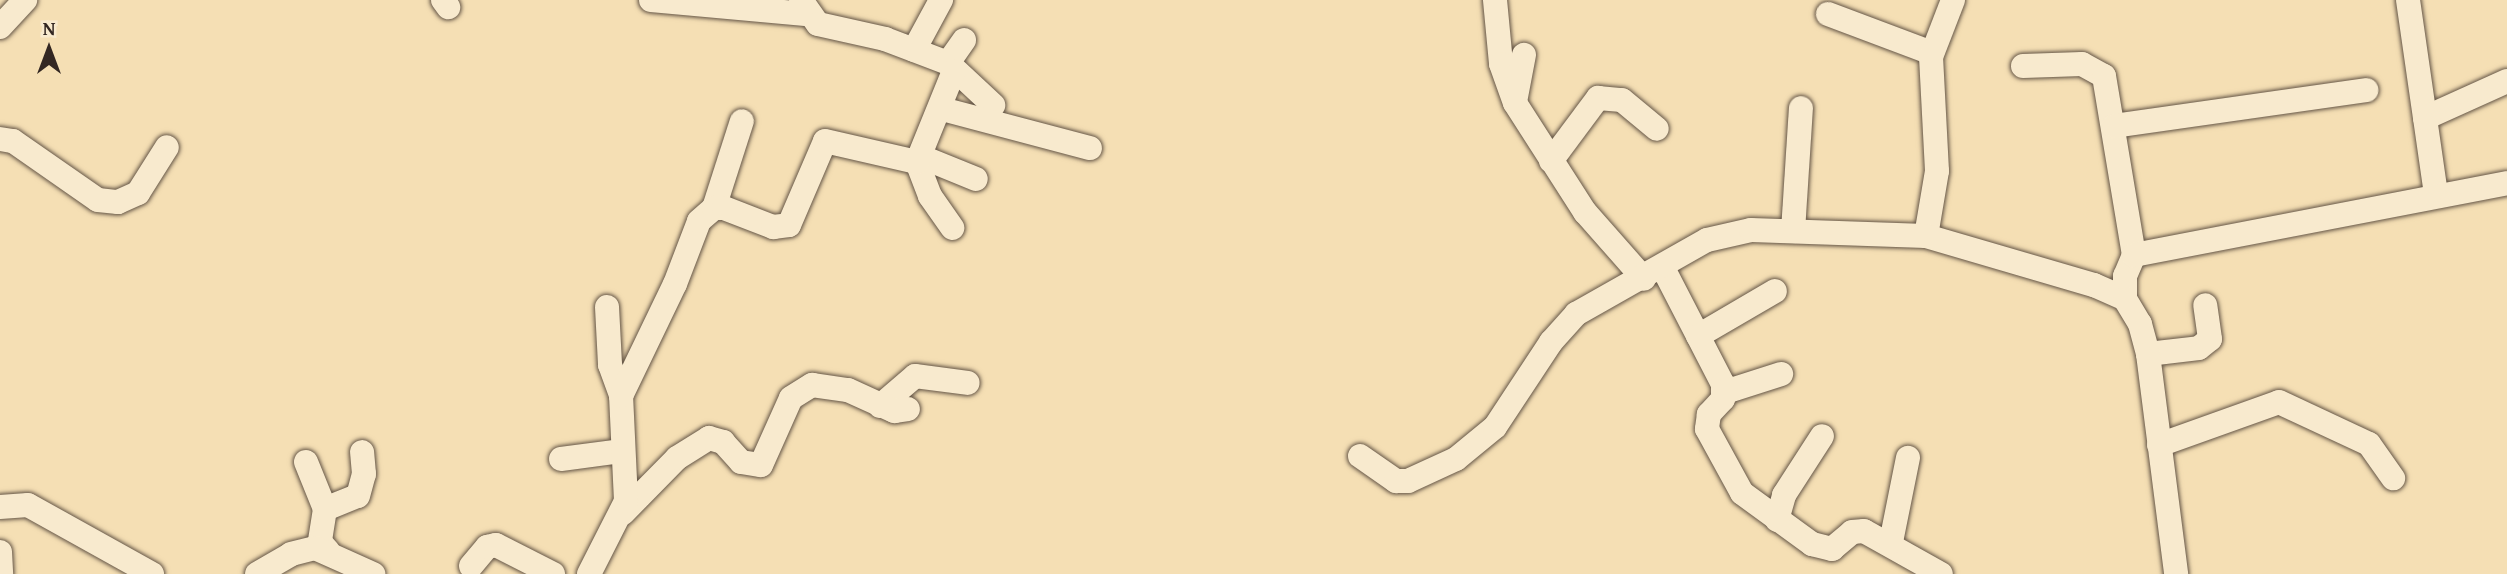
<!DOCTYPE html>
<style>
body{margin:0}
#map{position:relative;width:2507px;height:574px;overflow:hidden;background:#f5dfb4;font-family:"Gentium Book Plus",serif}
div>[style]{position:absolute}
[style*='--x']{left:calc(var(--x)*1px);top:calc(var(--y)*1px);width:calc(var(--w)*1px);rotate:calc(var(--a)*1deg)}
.roads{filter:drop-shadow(0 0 2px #645546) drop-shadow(0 0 2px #645546)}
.minor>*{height:24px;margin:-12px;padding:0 12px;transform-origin:12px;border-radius:12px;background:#f8eace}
span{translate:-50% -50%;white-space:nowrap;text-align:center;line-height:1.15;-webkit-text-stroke:7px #f8eace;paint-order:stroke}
.north{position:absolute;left:14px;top:14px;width:70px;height:70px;-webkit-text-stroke:5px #f8eace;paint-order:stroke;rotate:0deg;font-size:19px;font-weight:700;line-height:28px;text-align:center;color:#332722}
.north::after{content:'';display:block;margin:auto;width:24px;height:32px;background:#332722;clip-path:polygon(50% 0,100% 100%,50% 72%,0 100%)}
</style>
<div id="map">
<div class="roads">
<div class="minor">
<i style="--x:443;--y:0;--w:9;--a:54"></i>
<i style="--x:651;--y:0;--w:155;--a:5.2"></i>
<i style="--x:801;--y:0;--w:29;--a:55"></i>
<i style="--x:818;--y:24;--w:69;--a:12.6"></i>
<i style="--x:885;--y:39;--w:67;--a:20.9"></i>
<i style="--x:948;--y:63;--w:62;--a:43"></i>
<i style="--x:1495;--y:0;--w:64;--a:84.6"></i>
<i style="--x:1501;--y:64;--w:41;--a:70.3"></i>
<i style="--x:1515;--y:103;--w:130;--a:57.3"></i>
<i style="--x:1585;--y:212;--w:89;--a:48.6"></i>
<i style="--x:2408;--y:0;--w:197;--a:81.8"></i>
<i style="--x:1828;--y:14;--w:111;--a:20.6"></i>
<i style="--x:0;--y:27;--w:37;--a:-47"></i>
<i style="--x:914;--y:50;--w:57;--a:-61.6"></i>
<i style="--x:948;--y:63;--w:28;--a:-55"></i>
<i style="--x:2023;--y:66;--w:59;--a:-1.9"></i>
<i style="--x:2082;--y:64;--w:25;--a:29"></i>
<i style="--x:2104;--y:76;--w:181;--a:80.5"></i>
<i style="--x:2134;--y:255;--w:23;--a:113"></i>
<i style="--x:2125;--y:276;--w:23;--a:90"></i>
<i style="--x:1515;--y:102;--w:48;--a:-79.2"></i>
<i style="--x:942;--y:109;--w:153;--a:14.8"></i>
<i style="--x:2425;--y:118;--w:90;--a:-24.3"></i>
<i style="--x:2114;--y:126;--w:255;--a:-8.1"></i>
<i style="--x:0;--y:139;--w:13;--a:9"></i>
<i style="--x:13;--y:141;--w:103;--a:34.8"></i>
<i style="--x:98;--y:200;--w:20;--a:6"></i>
<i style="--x:118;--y:202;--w:22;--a:-24"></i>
<i style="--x:138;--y:193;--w:54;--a:-57.8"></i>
<i style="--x:922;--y:157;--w:58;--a:22.2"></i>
<i style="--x:1551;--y:161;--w:79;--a:-53.3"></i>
<i style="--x:1598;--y:98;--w:24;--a:5"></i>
<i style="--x:1622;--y:100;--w:45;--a:39.6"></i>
<i style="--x:917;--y:162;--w:36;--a:69"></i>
<i style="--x:930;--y:196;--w:39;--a:55"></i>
<i style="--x:714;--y:208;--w:91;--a:-72.2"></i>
<i style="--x:1793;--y:231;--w:123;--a:-86.3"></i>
<i style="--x:1926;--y:236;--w:66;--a:-80.4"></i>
<i style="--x:1937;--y:171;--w:114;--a:-93"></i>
<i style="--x:1931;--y:57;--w:61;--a:-68.9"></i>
<i style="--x:2134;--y:255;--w:380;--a:-10.9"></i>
<i style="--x:1663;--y:268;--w:131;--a:62.7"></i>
<i style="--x:1723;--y:384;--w:15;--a:90"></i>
<i style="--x:1723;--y:399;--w:21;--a:133"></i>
<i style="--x:1709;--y:414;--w:15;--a:98"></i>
<i style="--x:1707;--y:429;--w:73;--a:61.3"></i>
<i style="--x:1742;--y:493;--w:87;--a:36.1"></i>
<i style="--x:1812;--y:544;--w:21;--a:14"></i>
<i style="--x:1832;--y:549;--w:26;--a:-40"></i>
<i style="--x:1852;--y:532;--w:12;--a:-5"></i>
<i style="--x:1864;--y:531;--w:88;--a:29.2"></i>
<i style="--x:607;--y:307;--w:58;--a:87"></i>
<i style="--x:610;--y:365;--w:33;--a:70"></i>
<i style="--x:1698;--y:336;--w:89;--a:-30.3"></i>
<i style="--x:2148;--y:354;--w:51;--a:-6.7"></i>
<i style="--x:2199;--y:348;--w:14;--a:-39"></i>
<i style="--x:2210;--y:339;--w:34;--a:-98"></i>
<i style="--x:1725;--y:392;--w:59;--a:-17.8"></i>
<i style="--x:880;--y:406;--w:46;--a:-40.6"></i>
<i style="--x:915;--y:376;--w:53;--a:7.5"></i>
<i style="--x:2159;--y:445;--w:127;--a:-19.7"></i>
<i style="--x:2279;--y:402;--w:99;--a:25"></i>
<i style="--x:2369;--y:444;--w:42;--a:54.8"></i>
<i style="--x:1360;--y:456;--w:44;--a:34.8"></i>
<i style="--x:1396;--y:481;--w:12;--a:0"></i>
<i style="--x:1408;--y:481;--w:53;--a:-24.6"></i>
<i style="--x:1456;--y:459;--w:50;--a:-39.4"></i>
<i style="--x:1495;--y:427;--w:102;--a:-56.6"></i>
<i style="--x:1551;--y:342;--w:38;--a:-48"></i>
<i style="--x:1576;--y:314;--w:150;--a:-29.5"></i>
<i style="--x:1707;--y:240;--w:45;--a:-12.8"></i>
<i style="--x:1751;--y:230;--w:175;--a:2"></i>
<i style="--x:1926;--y:236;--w:175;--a:16.3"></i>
<i style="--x:2094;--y:285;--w:34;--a:24"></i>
<i style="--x:2125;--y:299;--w:29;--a:59"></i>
<i style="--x:2140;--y:324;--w:31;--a:75"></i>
<i style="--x:2148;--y:354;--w:222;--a:82.7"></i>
<i style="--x:561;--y:459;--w:62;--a:-7.5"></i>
<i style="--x:306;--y:462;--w:51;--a:68"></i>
<i style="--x:325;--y:509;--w:33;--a:99"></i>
<i style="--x:320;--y:542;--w:12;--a:48"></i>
<i style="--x:0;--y:507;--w:28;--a:-4"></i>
<i style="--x:28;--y:505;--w:142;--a:29.1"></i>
<i style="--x:325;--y:509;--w:35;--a:-22"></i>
<i style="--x:358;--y:496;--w:23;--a:-75"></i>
<i style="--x:364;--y:474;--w:22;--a:-95"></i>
<i style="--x:623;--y:513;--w:77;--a:-45.5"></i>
<i style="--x:677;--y:458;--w:38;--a:-32"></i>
<i style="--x:709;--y:438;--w:15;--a:16"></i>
<i style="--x:723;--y:442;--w:27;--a:48"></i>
<i style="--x:741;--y:462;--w:20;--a:9"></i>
<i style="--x:761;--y:465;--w:73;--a:-65.9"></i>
<i style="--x:791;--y:398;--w:25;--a:-32"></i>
<i style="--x:812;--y:385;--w:36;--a:8"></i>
<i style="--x:848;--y:390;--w:51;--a:24.5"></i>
<i style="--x:894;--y:411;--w:14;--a:-8"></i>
<i style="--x:1777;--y:520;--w:26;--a:-74"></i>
<i style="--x:1784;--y:495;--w:70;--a:-57.2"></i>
<i style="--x:1891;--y:542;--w:86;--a:-78.6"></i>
<i style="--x:0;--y:552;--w:22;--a:87"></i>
<i style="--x:471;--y:566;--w:25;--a:-50"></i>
<i style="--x:487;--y:547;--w:9;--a:-13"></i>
<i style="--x:496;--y:545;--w:64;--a:27"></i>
<i style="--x:257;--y:574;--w:39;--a:-30"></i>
<i style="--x:291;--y:554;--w:25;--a:-14"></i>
<i style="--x:315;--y:548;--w:64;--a:24.1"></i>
<i style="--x:589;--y:574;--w:82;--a:-63.1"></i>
<i style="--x:626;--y:501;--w:105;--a:-92.7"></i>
<i style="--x:621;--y:396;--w:124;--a:-64.3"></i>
<i style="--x:675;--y:284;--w:67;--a:-69.1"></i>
<i style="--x:699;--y:221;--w:20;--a:-41"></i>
<i style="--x:714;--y:208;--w:10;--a:0"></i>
<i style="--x:724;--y:208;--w:53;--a:21.2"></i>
<i style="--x:773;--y:227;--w:16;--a:-7"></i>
<i style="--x:789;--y:225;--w:91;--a:-66.8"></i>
<i style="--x:825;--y:141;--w:94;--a:12.9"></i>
<i style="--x:917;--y:162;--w:98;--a:-67.9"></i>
</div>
</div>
<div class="north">N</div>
</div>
